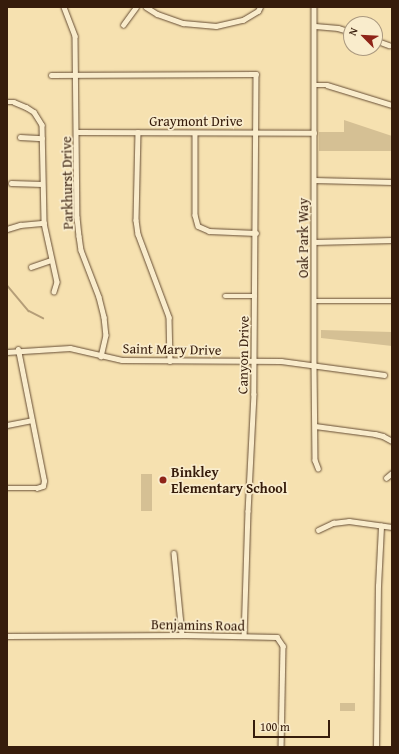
<!DOCTYPE html>
<style>
body{margin:0}
#map{position:relative;width:399px;height:754px;overflow:hidden;background:#f6e1b0;font-family:"Gentium Book Plus",serif}
div>[style]{position:absolute}
[style*='--x']{left:calc(var(--x)*1px);top:calc(var(--y)*1px);width:calc(var(--w)*1px);rotate:calc(var(--a)*1deg)}
.green>*{inset:0;background:#d5c094;transform-origin:0 0}
.stream>*{height:1.5px;margin:-0.75px;padding:0 0.75px;transform-origin:0.75px;border-radius:0.75px;background:#b59e78}
.roads{filter:drop-shadow(0 0 1px #664d34) drop-shadow(0 0 1px #664d34)}
.minor>*{height:4.5px;margin:-2.25px;padding:0 2.25px;transform-origin:2.25px;border-radius:2.25px;background:#f9eccc}
.dots>*{width:11px;height:11px;translate:-50% -50%;box-sizing:border-box;border:2px solid #f9eccc;border-radius:50%}
span{translate:-50% -50%;white-space:nowrap;text-align:center;line-height:1.15;-webkit-text-stroke:3.5px #f9eccc;paint-order:stroke}
.street-label{font-size:14px;color:#361c0b}
.poi-label{font-size:14px;color:#361c0b;font-weight:700}
.left{translate:0 -50%;text-align:left}
.frame{position:absolute;inset:0;border:8px solid #361c0b;pointer-events:none}
.north{position:absolute;left:343px;top:16px;width:40px;height:40px;box-sizing:border-box;background:#f9eccc;border:1px solid #ab997f;border-radius:50%;rotate:294deg;font-size:11px;font-weight:700;line-height:16px;text-align:center;color:#361c0b}
.north::after{content:'';display:block;margin:auto;width:14px;height:18px;background:#8f2418;clip-path:polygon(50% 0,100% 100%,50% 72%,0 100%)}
.scale{position:absolute;left:253px;top:720px;width:77px;height:18px;box-sizing:border-box;border:2px solid #361c0b;border-top:0;padding-left:5px;font-size:12px;line-height:14px;white-space:nowrap;color:#361c0b;-webkit-text-stroke:3px #f9eccc;paint-order:stroke}
</style>
<div id="map">
<div class="green">
<i style="clip-path:polygon(344px 120px,392px 136px,392px 151px,319px 151px,319px 132px,344px 132px)"></i>
<i style="clip-path:polygon(321px 330px,392px 332px,392px 346px,321px 338px)"></i>
<i style="left:141px;top:474px;width:11px;height:37px"></i>
<i style="left:340px;top:703px;width:15px;height:8px"></i>
</div>
<div class="stream">
<i style="--x:7;--y:285;--w:34;--a:50"></i>
<i style="--x:29;--y:311;--w:16;--a:27"></i>
</div>
<div class="roads">
<div class="minor">
<i style="--x:64;--y:7;--w:31;--a:69"></i>
<i style="--x:75;--y:36;--w:181;--a:89.4"></i>
<i style="--x:77;--y:217;--w:19;--a:84"></i>
<i style="--x:79;--y:236;--w:14;--a:82"></i>
<i style="--x:81;--y:250;--w:50;--a:69"></i>
<i style="--x:99;--y:297;--w:21;--a:76"></i>
<i style="--x:104;--y:317;--w:18;--a:84"></i>
<i style="--x:106;--y:335;--w:22;--a:103"></i>
<i style="--x:146;--y:7;--w:13;--a:32"></i>
<i style="--x:157;--y:14;--w:28;--a:19"></i>
<i style="--x:183;--y:23;--w:33;--a:5"></i>
<i style="--x:216;--y:26;--w:28;--a:-13"></i>
<i style="--x:243;--y:20;--w:17;--a:-31"></i>
<i style="--x:258;--y:11;--w:4;--a:-63"></i>
<i style="--x:314;--y:7;--w:359;--a:90"></i>
<i style="--x:314;--y:366;--w:94;--a:89.4"></i>
<i style="--x:315;--y:460;--w:9;--a:69"></i>
<i style="--x:123;--y:25;--w:22;--a:-54"></i>
<i style="--x:315;--y:26;--w:23;--a:5"></i>
<i style="--x:338;--y:28;--w:14;--a:17"></i>
<i style="--x:375;--y:40;--w:15;--a:20"></i>
<i style="--x:51;--y:75;--w:205;--a:-0.3"></i>
<i style="--x:256;--y:74;--w:320;--a:90.4"></i>
<i style="--x:254;--y:394;--w:117;--a:92.9"></i>
<i style="--x:248;--y:511;--w:125;--a:91.8"></i>
<i style="--x:314;--y:85;--w:13;--a:0"></i>
<i style="--x:327;--y:85;--w:68;--a:17.1"></i>
<i style="--x:7;--y:102;--w:7;--a:0"></i>
<i style="--x:14;--y:102;--w:13;--a:23"></i>
<i style="--x:26;--y:107;--w:9;--a:32"></i>
<i style="--x:34;--y:112;--w:15;--a:58"></i>
<i style="--x:42;--y:125;--w:98;--a:88.8"></i>
<i style="--x:44;--y:223;--w:60;--a:77.6"></i>
<i style="--x:57;--y:282;--w:10;--a:107"></i>
<i style="--x:77;--y:132;--w:237;--a:0.2"></i>
<i style="--x:138;--y:132;--w:88;--a:91.3"></i>
<i style="--x:136;--y:220;--w:14;--a:82"></i>
<i style="--x:138;--y:234;--w:89;--a:69.5"></i>
<i style="--x:169;--y:317;--w:44;--a:88.7"></i>
<i style="--x:195;--y:133;--w:82;--a:90"></i>
<i style="--x:195;--y:215;--w:11;--a:75"></i>
<i style="--x:198;--y:226;--w:12;--a:24"></i>
<i style="--x:209;--y:231;--w:47;--a:2.4"></i>
<i style="--x:20;--y:137;--w:22;--a:3"></i>
<i style="--x:314;--y:180;--w:78;--a:1.5"></i>
<i style="--x:11;--y:183;--w:31;--a:2"></i>
<i style="--x:7;--y:229;--w:14;--a:-17"></i>
<i style="--x:20;--y:225;--w:24;--a:-5"></i>
<i style="--x:314;--y:242;--w:78;--a:-1.5"></i>
<i style="--x:31;--y:267;--w:21;--a:-19"></i>
<i style="--x:225;--y:296;--w:30;--a:0"></i>
<i style="--x:314;--y:301;--w:78;--a:0"></i>
<i style="--x:7;--y:352;--w:63;--a:-3.6"></i>
<i style="--x:70;--y:348;--w:53;--a:13"></i>
<i style="--x:122;--y:360;--w:159;--a:0.4"></i>
<i style="--x:281;--y:361;--w:104;--a:7.7"></i>
<i style="--x:7;--y:425;--w:25;--a:-11"></i>
<i style="--x:315;--y:426;--w:61;--a:7.6"></i>
<i style="--x:375;--y:434;--w:8;--a:14"></i>
<i style="--x:383;--y:436;--w:10;--a:29"></i>
<i style="--x:386;--y:478;--w:8;--a:-40"></i>
<i style="--x:7;--y:488;--w:30;--a:0"></i>
<i style="--x:37;--y:488;--w:6;--a:-18"></i>
<i style="--x:43;--y:486;--w:5;--a:-79"></i>
<i style="--x:44;--y:481;--w:134;--a:-101.2"></i>
<i style="--x:318;--y:530;--w:17;--a:-25"></i>
<i style="--x:333;--y:523;--w:16;--a:-7"></i>
<i style="--x:349;--y:521;--w:43;--a:7.9"></i>
<i style="--x:174;--y:553;--w:82;--a:84.4"></i>
<i style="--x:7;--y:636;--w:179;--a:-0.3"></i>
<i style="--x:186;--y:635;--w:91;--a:1.3"></i>
<i style="--x:277;--y:637;--w:11;--a:56"></i>
<i style="--x:283;--y:646;--w:101;--a:91.1"></i>
<i style="--x:376;--y:747;--w:161;--a:-89.3"></i>
<i style="--x:378;--y:586;--w:60;--a:-87.1"></i>
</div>
</div>
<div class="dots">
<i style="left:163px;top:480px;background:#8f2418"></i>
</div>
<div class="street-label">
<span style="left:196px;top:121px">Graymont Drive</span>
<span style="left:67px;top:183px;rotate:-91deg">Parkhurst Drive</span>
<span style="left:303px;top:238px;rotate:-90deg">Oak Park Way</span>
<span style="left:172px;top:349px;rotate:1deg">Saint Mary Drive</span>
<span style="left:243px;top:355px;rotate:-89deg">Canyon Drive</span>
<span style="left:198px;top:625px;rotate:1deg">Benjamins Road</span>
</div>
<div class="poi-label">
<span class="left" style="left:171px;top:480px">Binkley<br>Elementary School</span>
</div>
<div class="frame"></div>
<div class="north">N</div>
<div class="scale">100 m</div>
</div>
